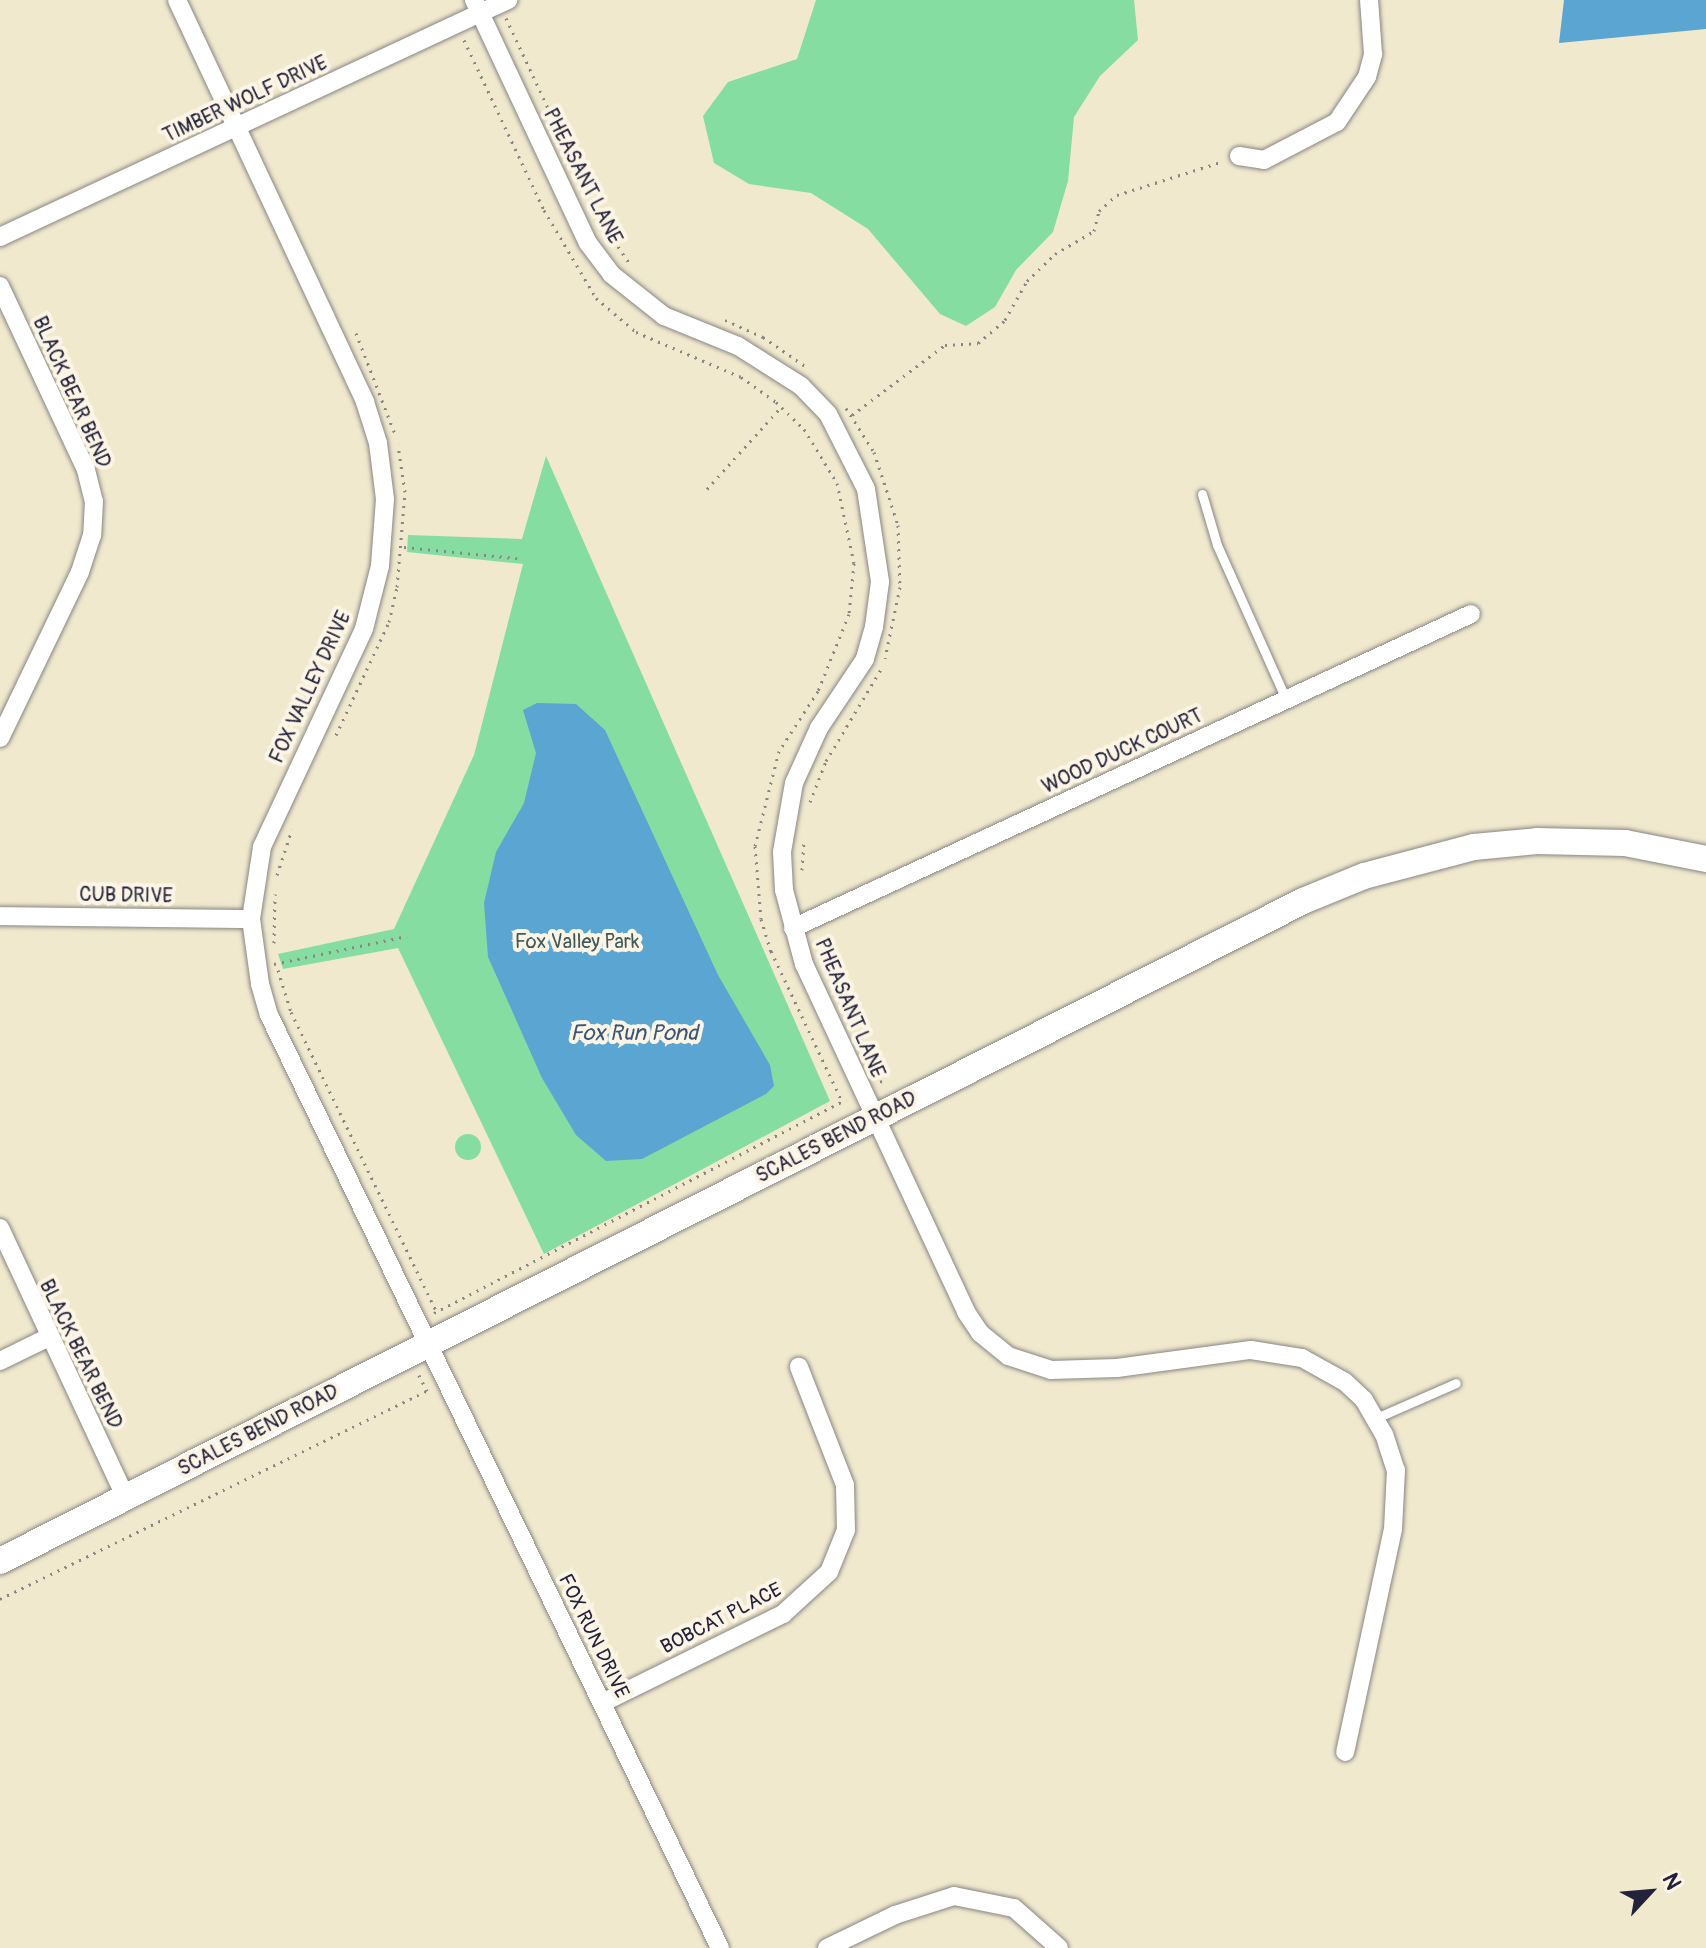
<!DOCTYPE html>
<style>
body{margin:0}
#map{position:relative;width:1706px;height:1948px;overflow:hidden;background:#f0e9ce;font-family:Pangolin,sans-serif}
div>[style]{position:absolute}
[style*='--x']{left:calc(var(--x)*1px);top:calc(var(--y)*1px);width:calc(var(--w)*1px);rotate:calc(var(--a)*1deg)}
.green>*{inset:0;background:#85dda1}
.round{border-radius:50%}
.water>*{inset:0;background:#5ba5d3}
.path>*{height:3px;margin-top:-1.5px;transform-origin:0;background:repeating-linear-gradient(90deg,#898684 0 2px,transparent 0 8px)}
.roads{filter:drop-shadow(0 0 2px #898684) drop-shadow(0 0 2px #898684)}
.lane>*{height:9px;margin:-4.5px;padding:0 4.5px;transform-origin:4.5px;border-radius:4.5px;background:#fff}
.street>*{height:18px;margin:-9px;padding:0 9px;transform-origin:9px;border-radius:9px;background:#fff}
.secondary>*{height:26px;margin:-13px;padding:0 13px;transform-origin:13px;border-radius:13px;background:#fff}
span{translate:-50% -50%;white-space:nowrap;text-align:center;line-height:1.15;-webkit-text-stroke:8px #fcf5e5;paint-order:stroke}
.street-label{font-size:20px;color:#22223b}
.park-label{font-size:20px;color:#405a5a}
.water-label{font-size:22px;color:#395678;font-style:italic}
.north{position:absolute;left:1610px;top:1852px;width:80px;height:80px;-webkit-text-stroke:6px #fcf5e5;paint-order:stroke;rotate:64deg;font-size:22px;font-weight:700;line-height:32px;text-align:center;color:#22223b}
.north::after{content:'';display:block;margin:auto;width:28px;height:36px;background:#22223b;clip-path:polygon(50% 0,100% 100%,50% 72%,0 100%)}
</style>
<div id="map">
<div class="green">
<i style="clip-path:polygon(816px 0,1134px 0,1138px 40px,1100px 76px,1074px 117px,1068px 181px,1053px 232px,1016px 270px,995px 307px,966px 326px,940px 314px,868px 229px,811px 193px,749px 184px,714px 163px,703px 116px,728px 82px,797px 59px)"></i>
<i style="clip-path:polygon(546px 456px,830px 1101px,544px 1254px,398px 948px,283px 969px,278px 954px,394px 929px,474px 755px,523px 564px,407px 552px,408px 535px,522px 539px)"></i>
<i class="round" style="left:455px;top:1134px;width:26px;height:26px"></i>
</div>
<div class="water">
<i style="clip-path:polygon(1564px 0,1706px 0,1706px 29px,1559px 43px)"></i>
<i style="clip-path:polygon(537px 703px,576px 704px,605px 730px,718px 975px,770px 1065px,774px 1086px,766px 1094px,642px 1159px,606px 1161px,576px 1135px,542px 1078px,488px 957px,484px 903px,496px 852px,524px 803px,536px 753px,523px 710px)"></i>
</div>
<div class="path">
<i style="--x:506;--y:18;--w:223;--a:65"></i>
<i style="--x:600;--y:220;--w:53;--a:55.7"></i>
<i style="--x:464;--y:40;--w:188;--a:64.8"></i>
<i style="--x:544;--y:210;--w:102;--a:59.4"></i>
<i style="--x:596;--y:298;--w:52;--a:40.4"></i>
<i style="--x:636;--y:332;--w:114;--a:23.2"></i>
<i style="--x:741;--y:377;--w:43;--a:35.5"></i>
<i style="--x:776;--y:402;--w:39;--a:44"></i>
<i style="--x:804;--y:429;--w:63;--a:58.6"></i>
<i style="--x:837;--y:483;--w:82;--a:78"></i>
<i style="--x:854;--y:563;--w:51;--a:95.6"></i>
<i style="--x:849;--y:614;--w:83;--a:111.9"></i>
<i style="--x:818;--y:691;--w:72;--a:123"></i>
<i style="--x:779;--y:751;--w:98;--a:104.2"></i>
<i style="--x:755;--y:846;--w:73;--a:85.3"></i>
<i style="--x:761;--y:919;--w:34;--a:73"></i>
<i style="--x:771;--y:951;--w:164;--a:64.7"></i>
<i style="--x:725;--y:320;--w:42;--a:24.1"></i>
<i style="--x:763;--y:337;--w:55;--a:34.6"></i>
<i style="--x:356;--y:333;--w:108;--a:68.9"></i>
<i style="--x:846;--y:408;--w:52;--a:57.5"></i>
<i style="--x:874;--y:452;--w:77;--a:71.8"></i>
<i style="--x:898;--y:525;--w:62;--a:88.2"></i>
<i style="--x:900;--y:587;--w:73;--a:101.9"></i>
<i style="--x:852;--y:415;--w:116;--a:-37"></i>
<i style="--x:945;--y:345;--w:33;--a:-3"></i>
<i style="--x:978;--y:343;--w:35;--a:-40"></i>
<i style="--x:1005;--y:320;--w:45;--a:-60.6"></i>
<i style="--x:1027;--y:281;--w:39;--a:-44"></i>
<i style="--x:1055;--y:254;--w:45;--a:-30.5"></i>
<i style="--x:1094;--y:231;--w:21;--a:-76"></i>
<i style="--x:1099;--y:211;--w:24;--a:-42"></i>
<i style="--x:1117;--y:195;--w:109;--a:-17.6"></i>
<i style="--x:707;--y:489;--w:110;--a:-47.9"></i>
<i style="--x:404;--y:547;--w:114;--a:5.6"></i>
<i style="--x:336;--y:735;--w:125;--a:-64.9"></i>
<i style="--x:389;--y:622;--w:36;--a:-77"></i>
<i style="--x:397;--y:587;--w:95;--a:-85.2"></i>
<i style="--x:405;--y:492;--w:48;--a:-98.5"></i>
<i style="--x:810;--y:802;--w:44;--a:-68.7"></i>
<i style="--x:826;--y:761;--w:107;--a:-59.1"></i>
<i style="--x:802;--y:870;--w:29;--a:-86"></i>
<i style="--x:277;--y:875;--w:48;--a:-71.9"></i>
<i style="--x:274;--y:943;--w:49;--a:-88.8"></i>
<i style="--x:818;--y:943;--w:152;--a:65.1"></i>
<i style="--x:882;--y:1081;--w:5;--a:158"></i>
<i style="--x:274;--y:964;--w:136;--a:-11.9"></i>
<i style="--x:278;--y:970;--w:44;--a:72.8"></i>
<i style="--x:291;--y:1012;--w:332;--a:64.1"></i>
<i style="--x:434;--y:1313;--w:464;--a:-27.4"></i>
<i style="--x:0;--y:1599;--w:475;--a:-26"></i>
<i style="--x:427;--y:1391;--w:18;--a:-117"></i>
</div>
<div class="roads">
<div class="lane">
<i style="--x:1202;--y:494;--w:53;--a:73.6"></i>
<i style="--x:1217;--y:545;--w:169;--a:65.9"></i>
<i style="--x:1376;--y:1418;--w:87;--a:-23.6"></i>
</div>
<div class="street">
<i style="--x:177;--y:0;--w:444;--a:64.9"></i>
<i style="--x:365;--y:402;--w:43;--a:72.4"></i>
<i style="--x:378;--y:443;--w:56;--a:82.9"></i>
<i style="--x:385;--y:499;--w:67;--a:94.3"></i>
<i style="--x:380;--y:566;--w:65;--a:104.3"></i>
<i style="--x:364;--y:629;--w:241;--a:115.1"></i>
<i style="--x:262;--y:847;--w:73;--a:98.7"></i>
<i style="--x:251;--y:919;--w:66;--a:82.1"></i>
<i style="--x:260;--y:984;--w:32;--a:74"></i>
<i style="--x:269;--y:1015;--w:1036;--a:64.2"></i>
<i style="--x:474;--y:0;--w:268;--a:64.9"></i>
<i style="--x:588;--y:243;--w:39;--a:53"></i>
<i style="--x:611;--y:274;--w:68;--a:38.4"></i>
<i style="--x:664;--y:316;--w:80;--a:22.1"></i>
<i style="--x:738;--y:346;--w:75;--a:32.4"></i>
<i style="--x:801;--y:386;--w:39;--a:46"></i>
<i style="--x:828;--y:414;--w:84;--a:63.1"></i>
<i style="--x:866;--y:489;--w:94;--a:81.4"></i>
<i style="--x:880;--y:582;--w:45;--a:97.6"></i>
<i style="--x:874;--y:627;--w:33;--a:106"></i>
<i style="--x:865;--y:659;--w:83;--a:123.7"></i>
<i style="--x:819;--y:728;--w:60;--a:114.4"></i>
<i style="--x:794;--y:783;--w:70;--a:99.9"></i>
<i style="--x:782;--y:852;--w:38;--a:87"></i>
<i style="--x:784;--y:890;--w:77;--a:74.9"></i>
<i style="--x:804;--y:964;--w:384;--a:65"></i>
<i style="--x:966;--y:1312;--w:25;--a:56"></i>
<i style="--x:980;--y:1333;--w:36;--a:39"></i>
<i style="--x:1008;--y:1356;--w:45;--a:18"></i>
<i style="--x:1051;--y:1370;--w:66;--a:-1.7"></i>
<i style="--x:1117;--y:1368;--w:135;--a:-7.7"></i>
<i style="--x:1251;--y:1350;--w:52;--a:8.9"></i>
<i style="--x:1302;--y:1358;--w:49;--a:29.2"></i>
<i style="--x:1345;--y:1382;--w:26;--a:43"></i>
<i style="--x:1364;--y:1400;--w:39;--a:60"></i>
<i style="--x:1384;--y:1434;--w:38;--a:72"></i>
<i style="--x:1396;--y:1470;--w:59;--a:92.9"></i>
<i style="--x:1393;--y:1529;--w:228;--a:102.1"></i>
<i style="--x:1239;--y:156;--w:25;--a:9"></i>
<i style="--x:1264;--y:160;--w:82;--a:-27.5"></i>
<i style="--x:1337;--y:122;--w:54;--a:-56.3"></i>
<i style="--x:1367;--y:77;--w:24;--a:-75"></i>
<i style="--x:1373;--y:54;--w:54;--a:-94.2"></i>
<i style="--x:0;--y:237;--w:561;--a:-25.01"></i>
<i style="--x:0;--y:286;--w:203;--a:64.9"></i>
<i style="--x:86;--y:470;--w:32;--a:76"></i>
<i style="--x:94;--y:501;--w:34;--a:93"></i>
<i style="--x:92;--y:535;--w:39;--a:108"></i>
<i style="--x:80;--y:572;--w:184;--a:115.7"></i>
<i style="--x:0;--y:916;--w:251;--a:0.7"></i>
<i style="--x:793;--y:928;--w:747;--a:-24.85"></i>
<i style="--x:0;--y:1228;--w:298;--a:65"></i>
<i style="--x:0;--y:1361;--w:55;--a:-26.1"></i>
<i style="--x:602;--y:1703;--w:202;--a:-26.2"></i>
<i style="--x:783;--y:1614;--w:62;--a:-42.4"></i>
<i style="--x:829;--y:1572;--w:45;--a:-68"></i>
<i style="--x:846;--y:1530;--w:45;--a:-91.3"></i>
<i style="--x:845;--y:1485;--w:127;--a:-111.3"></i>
<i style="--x:827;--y:1948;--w:76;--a:-25.9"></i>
<i style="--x:895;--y:1915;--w:62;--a:-17.9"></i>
<i style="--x:954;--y:1896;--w:61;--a:11.3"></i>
<i style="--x:1014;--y:1908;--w:60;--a:41.6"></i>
</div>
<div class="secondary">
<i style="--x:0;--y:1561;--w:1461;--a:-26.86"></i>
<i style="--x:1303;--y:901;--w:66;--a:-22.3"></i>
<i style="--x:1364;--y:876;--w:114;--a:-14.8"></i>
<i style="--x:1474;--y:847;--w:63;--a:-5.4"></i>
<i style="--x:1537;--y:841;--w:88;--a:1.3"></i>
<i style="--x:1625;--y:843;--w:83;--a:11.2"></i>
</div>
</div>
<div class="street-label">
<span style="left:245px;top:99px;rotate:-25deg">TIMBER WOLF DRIVE</span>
<span style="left:583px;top:176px;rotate:63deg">PHEASANT LANE</span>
<span style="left:72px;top:392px;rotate:66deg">BLACK BEAR BEND</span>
<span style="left:310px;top:687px;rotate:-65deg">FOX VALLEY DRIVE</span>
<span style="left:1122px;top:751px;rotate:-25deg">WOOD DUCK COURT</span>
<span style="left:126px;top:895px;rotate:1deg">CUB DRIVE</span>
<span style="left:850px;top:1008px;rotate:67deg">PHEASANT LANE</span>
<span style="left:836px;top:1137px;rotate:-27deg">SCALES BEND ROAD</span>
<span style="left:81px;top:1354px;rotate:64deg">BLACK BEAR BEND</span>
<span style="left:258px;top:1430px;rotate:-27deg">SCALES BEND ROAD</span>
<span style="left:721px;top:1618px;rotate:-27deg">BOBCAT PLACE</span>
<span style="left:594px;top:1636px;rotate:64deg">FOX RUN DRIVE</span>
</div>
<div class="park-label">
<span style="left:577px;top:941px">Fox Valley Park</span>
</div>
<div class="water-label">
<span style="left:634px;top:1034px">Fox Run Pond</span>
</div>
<div class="north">N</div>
</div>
